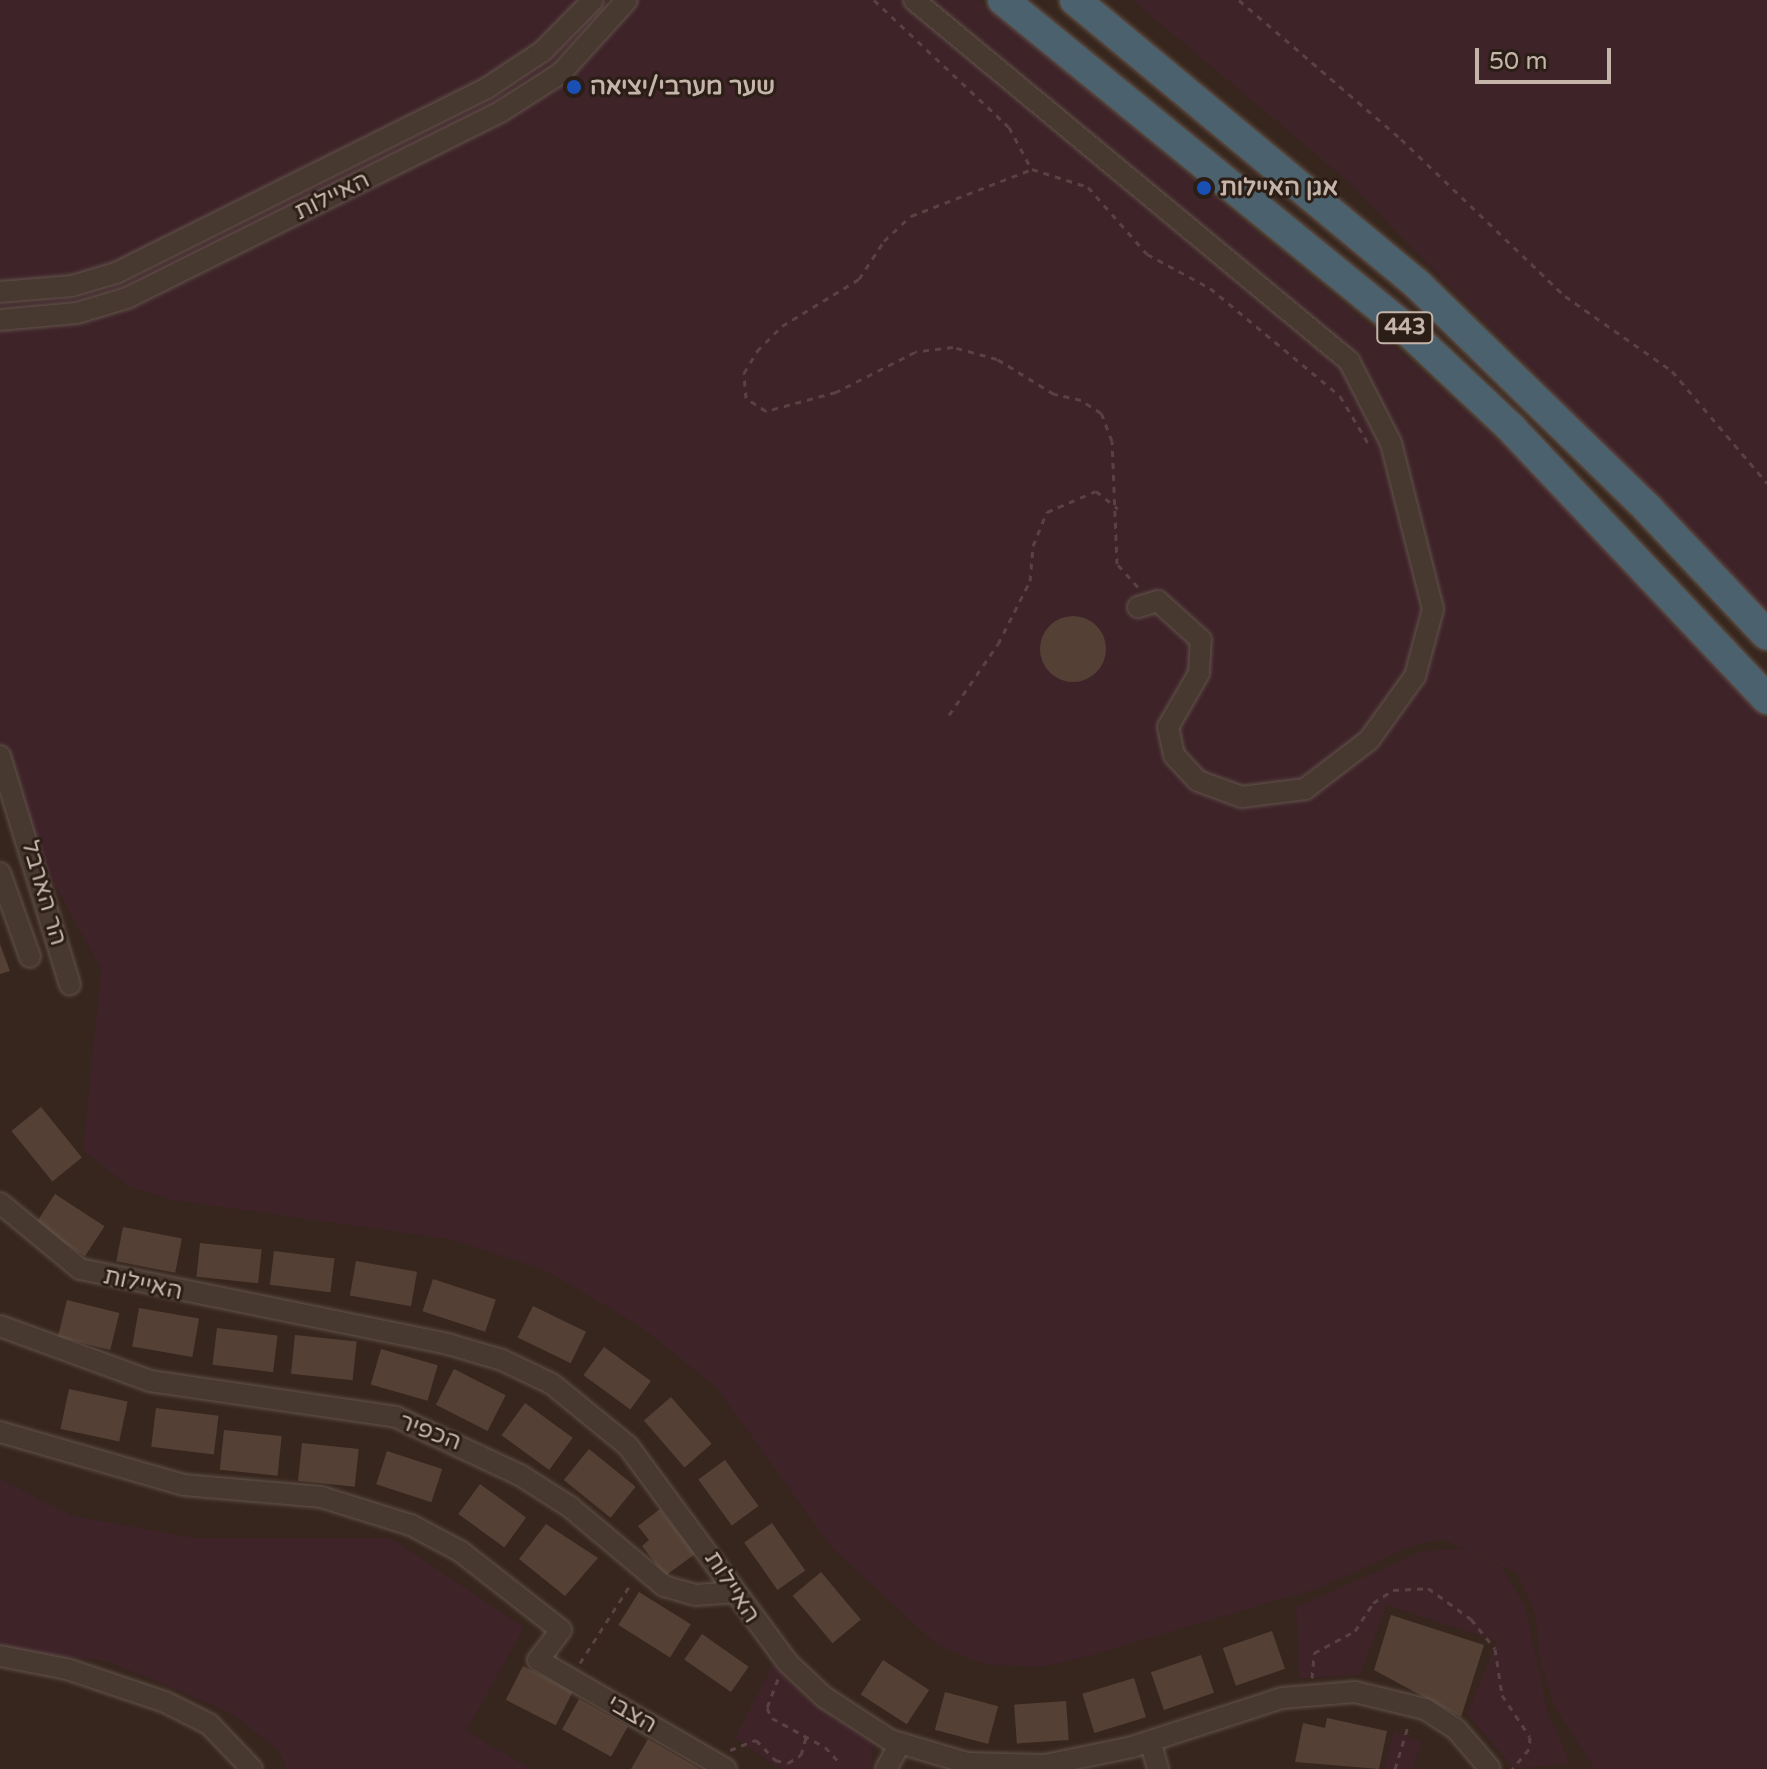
<!DOCTYPE html>
<meta charset="utf-8">
<style>
body{margin:0}
#map{position:relative;width:1767px;height:1769px;overflow:hidden;background:#37261d;font-family:"Varela Round","Noto Sans Hebrew",sans-serif}
div>[style]{position:absolute}
[style*='--x']{left:calc(var(--x)*1px);top:calc(var(--y)*1px);width:calc(var(--w)*1px);rotate:calc(var(--a)*1deg)}
.green>*{inset:0;background:#3e2329}
.building>*{inset:0;background:#554035;transform-origin:0 0}
.round{border-radius:50%}
.path>*{height:3px;margin-top:-1.5px;transform-origin:0;background:repeating-linear-gradient(90deg,#594144 0 6px,transparent 0 12px)}
.roads{filter:drop-shadow(0 0 2px #62544b) drop-shadow(0 0 2px #62544b)}
.minor>*{height:20px;margin:-10px;padding:0 10px;transform-origin:10px;border-radius:10px;background:#473830}
.highway>*{height:30px;margin:-15px;padding:0 15px;transform-origin:15px;border-radius:15px;background:#4c616e}
.dots>*{width:22px;height:22px;translate:-50% -50%;box-sizing:border-box;border:4px solid #2b1e16;border-radius:50%}
span{translate:-50% -50%;white-space:nowrap;text-align:center;line-height:1.15;-webkit-text-stroke:6px #2b1e16;paint-order:stroke}
.shield-label span{padding:2px 6px;background:#2b1e16;border:2px solid;border-radius:6px;-webkit-text-stroke-width:0}
.shield-label{font-size:22px;color:#c5b4a9;font-weight:700}
.poi-label{font-size:24px;color:#c5b4a9;font-weight:700}
.left{translate:0 -50%;text-align:left}
.street-label{font-size:24px;color:#c5b4a9}
.scale{position:absolute;left:1475px;top:48px;width:136px;height:36px;box-sizing:border-box;border:4px solid #c5b4a9;border-top:0;padding-left:10px;font-size:24px;line-height:28px;white-space:nowrap;color:#c5b4a9;-webkit-text-stroke:6px #2b1e16;paint-order:stroke}
</style>
<div id="map">
<div class="green">
<i style="clip-path:polygon(0 0,979px 0,1390px 342px,1654px 580px,1767px 719px,1767px 1769px,1595px 1769px,1554px 1706px,1538px 1653px,1536px 1616px,1517px 1573px,1443px 1539px,1413px 1545px,1322px 1587px,1089px 1656px,1042px 1667px,983px 1664px,937px 1645px,832px 1548px,716px 1387px,641px 1327px,545px 1270px,454px 1240px,173px 1200px,130px 1187px,83px 1150px,101px 969px,0 785px)"></i>
<i style="clip-path:polygon(1132px 0,1767px 0,1767px 613px,1344px 178px)"></i>
<i style="clip-path:polygon(0 1479px,73px 1516px,195px 1538px,391px 1538px,524px 1628px,466px 1731px,531px 1769px,287px 1769px,277px 1749px,231px 1713px,107px 1661px,0 1649px)"></i>
<i style="clip-path:polygon(1462px 1548px,1501px 1566px,1525px 1606px,1548px 1713px,1570px 1763px,1514px 1769px,1467px 1714px,1497px 1641px,1387px 1605px,1360px 1675px,1299px 1678px,1296px 1607px,1421px 1552px)"></i>
<i style="clip-path:polygon(773px 1664px,803px 1696px,873px 1744px,872px 1769px,780px 1769px,735px 1738px)"></i>
<i style="clip-path:polygon(1394px 1731px,1422px 1742px,1413px 1769px,1384px 1769px)"></i>
</div>
<div class="building">
<i class="round" style="left:1040px;top:616px;width:66px;height:66px"></i>
<i style="clip-path:polygon(0 944px,10px 971px,0 974px)"></i>
<i style="left:41px;top:1107px;width:65px;height:38px;rotate:51deg"></i>
<i style="left:55px;top:1194px;width:59px;height:36px;rotate:33deg"></i>
<i style="left:123px;top:1227px;width:60px;height:35px;rotate:11deg"></i>
<i style="left:200px;top:1243px;width:62px;height:34px;rotate:6deg"></i>
<i style="left:274px;top:1251px;width:61px;height:34px;rotate:7deg"></i>
<i style="left:356px;top:1261px;width:62px;height:35px;rotate:10deg"></i>
<i style="left:433px;top:1279px;width:66px;height:34px;rotate:18deg"></i>
<i style="left:67px;top:1300px;width:54px;height:38px;rotate:14deg"></i>
<i style="left:533px;top:1306px;width:59px;height:35px;rotate:26deg"></i>
<i style="left:139px;top:1308px;width:61px;height:39px;rotate:10deg"></i>
<i style="left:217px;top:1328px;width:61px;height:37px;rotate:7deg"></i>
<i style="left:295px;top:1335px;width:62px;height:39px;rotate:6deg"></i>
<i style="left:604px;top:1347px;width:58px;height:35px;rotate:36deg"></i>
<i style="left:381px;top:1349px;width:59px;height:37px;rotate:16deg"></i>
<i style="left:454px;top:1369px;width:58px;height:40px;rotate:27deg"></i>
<i style="left:69px;top:1389px;width:60px;height:41px;rotate:12deg"></i>
<i style="left:671px;top:1397px;width:62px;height:36px;rotate:49deg"></i>
<i style="left:525px;top:1403px;width:59px;height:40px;rotate:36deg"></i>
<i style="left:156px;top:1408px;width:63px;height:39px;rotate:7deg"></i>
<i style="left:224px;top:1430px;width:58px;height:40px;rotate:6deg"></i>
<i style="left:302px;top:1443px;width:57px;height:38px;rotate:6deg"></i>
<i style="left:589px;top:1449px;width:60px;height:40px;rotate:39deg"></i>
<i style="left:387px;top:1451px;width:58px;height:35px;rotate:18deg"></i>
<i style="left:725px;top:1460px;width:57px;height:33px;rotate:54deg"></i>
<i style="left:480px;top:1484px;width:57px;height:37px;rotate:36deg"></i>
<i style="clip-path:polygon(660px 1509px,695px 1554px,665px 1576px,642px 1546px,649px 1540px,638px 1526px)"></i>
<i style="left:772px;top:1523px;width:58px;height:34px;rotate:55deg"></i>
<i style="clip-path:polygon(546px 1524px,598px 1558px,565px 1596px,519px 1559px)"></i>
<i style="left:821px;top:1572px;width:62px;height:37px;rotate:50deg"></i>
<i style="left:639px;top:1592px;width:61px;height:39px;rotate:32deg"></i>
<i style="clip-path:polygon(1391px 1615px,1484px 1645px,1461px 1717px,1374px 1670px)"></i>
<i style="left:1272px;top:1631px;width:40px;height:52px;rotate:71deg"></i>
<i style="left:702px;top:1634px;width:57px;height:31px;rotate:35deg"></i>
<i style="left:1201px;top:1655px;width:40px;height:53px;rotate:71deg"></i>
<i style="left:883px;top:1660px;width:55px;height:41px;rotate:33deg"></i>
<i style="left:523px;top:1666px;width:56px;height:38px;rotate:27deg"></i>
<i style="left:1134px;top:1678px;width:41px;height:54px;rotate:73deg"></i>
<i style="left:945px;top:1692px;width:55px;height:39px;rotate:15deg"></i>
<i style="left:579px;top:1699px;width:56px;height:35px;rotate:29deg"></i>
<i style="left:1066px;top:1701px;width:39px;height:52px;rotate:86deg"></i>
<i style="clip-path:polygon(1327px 1718px,1387px 1731px,1379px 1769px,1295px 1762px,1303px 1723px,1325px 1728px)"></i>
<i style="clip-path:polygon(648px 1739px,700px 1769px,631px 1769px)"></i>
</div>
<div class="path">
<i style="--x:874;--y:0;--w:185;--a:43.3"></i>
<i style="--x:1009;--y:127;--w:47;--a:61.8"></i>
<i style="--x:1239;--y:0;--w:213;--a:40.6"></i>
<i style="--x:1401;--y:139;--w:227;--a:43.8"></i>
<i style="--x:1565;--y:296;--w:131;--a:35"></i>
<i style="--x:1672;--y:371;--w:147;--a:49.7"></i>
<i style="--x:1138;--y:587;--w:31;--a:-132"></i>
<i style="--x:1117;--y:564;--w:123;--a:-92.3"></i>
<i style="--x:1112;--y:441;--w:30;--a:-111"></i>
<i style="--x:1101;--y:413;--w:24;--a:-147"></i>
<i style="--x:1081;--y:400;--w:28;--a:-167"></i>
<i style="--x:1054;--y:394;--w:67;--a:-148.4"></i>
<i style="--x:997;--y:359;--w:46;--a:-164.7"></i>
<i style="--x:953;--y:347;--w:38;--a:173"></i>
<i style="--x:915;--y:352;--w:89;--a:153.1"></i>
<i style="--x:836;--y:392;--w:73;--a:164.8"></i>
<i style="--x:766;--y:411;--w:24;--a:-147"></i>
<i style="--x:746;--y:398;--w:25;--a:-95"></i>
<i style="--x:744;--y:373;--w:26;--a:-59"></i>
<i style="--x:757;--y:351;--w:35;--a:-45"></i>
<i style="--x:782;--y:326;--w:90;--a:-31.4"></i>
<i style="--x:859;--y:279;--w:45;--a:-56.7"></i>
<i style="--x:884;--y:241;--w:37;--a:-43"></i>
<i style="--x:911;--y:216;--w:130;--a:-21.2"></i>
<i style="--x:1032;--y:169;--w:59;--a:17.8"></i>
<i style="--x:1088;--y:187;--w:89;--a:48.6"></i>
<i style="--x:1147;--y:254;--w:72;--a:28.4"></i>
<i style="--x:1210;--y:288;--w:169;--a:39.7"></i>
<i style="--x:1340;--y:396;--w:55;--a:59.2"></i>
<i style="--x:949;--y:715;--w:86;--a:-55.4"></i>
<i style="--x:998;--y:644;--w:71;--a:-63.1"></i>
<i style="--x:1030;--y:581;--w:35;--a:-85"></i>
<i style="--x:1033;--y:546;--w:37;--a:-68"></i>
<i style="--x:1047;--y:512;--w:53;--a:-23.2"></i>
<i style="--x:1096;--y:491;--w:28;--a:39"></i>
<i style="--x:580;--y:1663;--w:96;--a:-57.3"></i>
<i style="--x:1312;--y:1678;--w:25;--a:-85"></i>
<i style="--x:1314;--y:1653;--w:47;--a:-28.2"></i>
<i style="--x:1355;--y:1631;--w:33;--a:-57"></i>
<i style="--x:1373;--y:1603;--w:24;--a:-33"></i>
<i style="--x:1393;--y:1590;--w:35;--a:-3"></i>
<i style="--x:1428;--y:1588;--w:53;--a:35.8"></i>
<i style="--x:1471;--y:1619;--w:38;--a:51"></i>
<i style="--x:1495;--y:1649;--w:47;--a:81.3"></i>
<i style="--x:1502;--y:1695;--w:50;--a:56.3"></i>
<i style="--x:1530;--y:1737;--w:12;--a:95"></i>
<i style="--x:1529;--y:1749;--w:26;--a:130"></i>
<i style="--x:778;--y:1679;--w:31;--a:111"></i>
<i style="--x:767;--y:1708;--w:11;--a:63"></i>
<i style="--x:772;--y:1718;--w:60;--a:28.7"></i>
<i style="--x:825;--y:1747;--w:22;--a:47"></i>
<i style="--x:730;--y:1750;--w:28;--a:-21"></i>
<i style="--x:756;--y:1740;--w:28;--a:46"></i>
<i style="--x:775;--y:1760;--w:13;--a:13"></i>
<i style="--x:788;--y:1763;--w:15;--a:-32"></i>
<i style="--x:801;--y:1755;--w:18;--a:-74"></i>
<i style="--x:1395;--y:1769;--w:48;--a:-73.1"></i>
</div>
<div class="roads">
<div class="minor">
<i style="--x:914;--y:0;--w:565;--a:39.69"></i>
<i style="--x:1349;--y:361;--w:92;--a:62.9"></i>
<i style="--x:1391;--y:443;--w:171;--a:75.8"></i>
<i style="--x:1433;--y:609;--w:69;--a:105"></i>
<i style="--x:1415;--y:676;--w:79;--a:125.7"></i>
<i style="--x:1369;--y:740;--w:81;--a:142.6"></i>
<i style="--x:1305;--y:789;--w:64;--a:172.8"></i>
<i style="--x:1242;--y:797;--w:47;--a:-160"></i>
<i style="--x:1198;--y:781;--w:35;--a:-133"></i>
<i style="--x:1174;--y:755;--w:29;--a:-102"></i>
<i style="--x:1168;--y:727;--w:62;--a:-60.1"></i>
<i style="--x:1199;--y:673;--w:33;--a:-87"></i>
<i style="--x:1201;--y:640;--w:58;--a:-137.8"></i>
<i style="--x:1158;--y:601;--w:21;--a:163"></i>
<i style="--x:0;--y:292;--w:72;--a:-4.8"></i>
<i style="--x:72;--y:286;--w:46;--a:-16.5"></i>
<i style="--x:116;--y:273;--w:415;--a:-26.5"></i>
<i style="--x:487;--y:88;--w:67;--a:-33.5"></i>
<i style="--x:543;--y:51;--w:71;--a:-45.6"></i>
<i style="--x:0;--y:320;--w:77;--a:-5.2"></i>
<i style="--x:77;--y:313;--w:52;--a:-16.7"></i>
<i style="--x:127;--y:298;--w:417;--a:-26.5"></i>
<i style="--x:500;--y:112;--w:72;--a:-32.6"></i>
<i style="--x:561;--y:73;--w:98;--a:-47.9"></i>
<i style="--x:0;--y:756;--w:239;--a:73"></i>
<i style="--x:0;--y:873;--w:89;--a:70.3"></i>
<i style="--x:0;--y:1203;--w:104;--a:39.5"></i>
<i style="--x:80;--y:1269;--w:376;--a:11.5"></i>
<i style="--x:448;--y:1344;--w:56;--a:16.5"></i>
<i style="--x:502;--y:1360;--w:55;--a:25.6"></i>
<i style="--x:552;--y:1384;--w:98;--a:39.2"></i>
<i style="--x:628;--y:1446;--w:268;--a:53.6"></i>
<i style="--x:787;--y:1662;--w:51;--a:43.4"></i>
<i style="--x:824;--y:1697;--w:79;--a:33.1"></i>
<i style="--x:890;--y:1740;--w:80;--a:16.6"></i>
<i style="--x:967;--y:1763;--w:78;--a:1.5"></i>
<i style="--x:1045;--y:1765;--w:89;--a:-11.7"></i>
<i style="--x:1132;--y:1747;--w:158;--a:-18.1"></i>
<i style="--x:1282;--y:1698;--w:73;--a:-4.7"></i>
<i style="--x:1355;--y:1692;--w:72;--a:13.7"></i>
<i style="--x:1425;--y:1709;--w:37;--a:33"></i>
<i style="--x:1456;--y:1729;--w:52;--a:49.6"></i>
<i style="--x:0;--y:1326;--w:160;--a:20.1"></i>
<i style="--x:150;--y:1381;--w:249;--a:8.3"></i>
<i style="--x:396;--y:1417;--w:137;--a:25.1"></i>
<i style="--x:520;--y:1475;--w:59;--a:32.6"></i>
<i style="--x:570;--y:1507;--w:123;--a:40"></i>
<i style="--x:664;--y:1586;--w:33;--a:16"></i>
<i style="--x:696;--y:1595;--w:39;--a:-4"></i>
<i style="--x:0;--y:1432;--w:191;--a:16.1"></i>
<i style="--x:184;--y:1485;--w:138;--a:5"></i>
<i style="--x:321;--y:1497;--w:94;--a:17.3"></i>
<i style="--x:411;--y:1525;--w:55;--a:28"></i>
<i style="--x:460;--y:1551;--w:128;--a:38"></i>
<i style="--x:561;--y:1630;--w:38;--a:127"></i>
<i style="--x:538;--y:1660;--w:217;--a:30.1"></i>
<i style="--x:0;--y:1656;--w:68;--a:11"></i>
<i style="--x:67;--y:1669;--w:103;--a:18.6"></i>
<i style="--x:165;--y:1702;--w:49;--a:26.6"></i>
<i style="--x:209;--y:1724;--w:62;--a:46.3"></i>
<i style="--x:1150;--y:1741;--w:29;--a:74"></i>
<i style="--x:886;--y:1769;--w:29;--a:-61"></i>
</div>
<div class="highway">
<i style="--x:1003;--y:0;--w:519;--a:39.21"></i>
<i style="--x:1405;--y:328;--w:146;--a:43.3"></i>
<i style="--x:1511;--y:428;--w:373;--a:46.6"></i>
<i style="--x:1075;--y:0;--w:445;--a:39.7"></i>
<i style="--x:1417;--y:284;--w:322;--a:44.2"></i>
<i style="--x:1648;--y:509;--w:173;--a:46.6"></i>
</div>
</div>
<div class="dots">
<i style="left:574px;top:87px;background:#1a4fb4"></i>
<i style="left:1204px;top:188px;background:#1a4fb4"></i>
</div>
<div class="shield-label">
<span style="left:1405px;top:328px">443</span>
</div>
<div class="poi-label">
<span class="left" style="left:590px;top:87px">שער מערבי/יציאה</span>
<span class="left" style="left:1220px;top:188px">אגן האיילות</span>
</div>
<div class="street-label">
<span style="left:332px;top:196px;rotate:-26deg">האיילות</span>
<span style="left:44px;top:893px;rotate:74deg">הר הארבל</span>
<span style="left:143px;top:1284px;rotate:12deg">האיילות</span>
<span style="left:430px;top:1432px;rotate:21deg">הכפיר</span>
<span style="left:732px;top:1587px;rotate:57deg">האיילות</span>
<span style="left:632px;top:1714px;rotate:30deg">הצבי</span>
</div>
<div class="scale">50 m</div>
</div>
